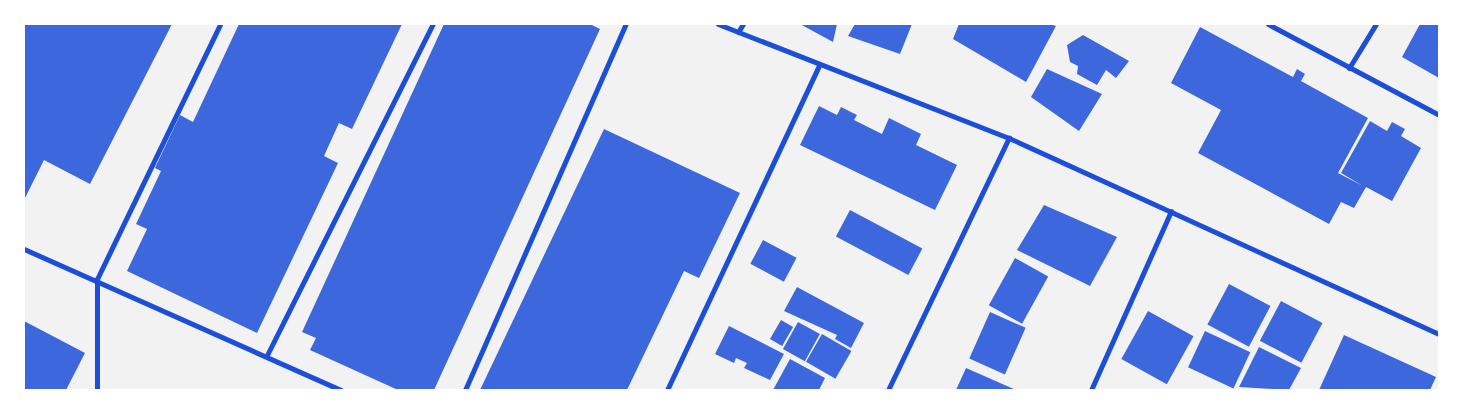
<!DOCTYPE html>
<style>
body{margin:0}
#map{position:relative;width:1463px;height:414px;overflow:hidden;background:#f2f2f2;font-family:Jost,sans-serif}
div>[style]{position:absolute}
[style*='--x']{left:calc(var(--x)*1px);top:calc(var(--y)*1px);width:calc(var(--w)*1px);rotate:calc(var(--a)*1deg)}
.building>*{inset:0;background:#3d67dc;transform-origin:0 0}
.minor>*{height:5px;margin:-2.5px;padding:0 2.5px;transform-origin:2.5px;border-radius:2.5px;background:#1d4ed8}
span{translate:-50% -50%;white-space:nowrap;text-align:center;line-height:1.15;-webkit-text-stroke:4.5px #fff;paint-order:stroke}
.frame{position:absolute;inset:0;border:25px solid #fff;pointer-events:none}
</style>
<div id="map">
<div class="building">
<i style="clip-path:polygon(24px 24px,172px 24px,90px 184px,44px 160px,24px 200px)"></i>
<i style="clip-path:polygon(239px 24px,402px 24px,352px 129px,339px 123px,324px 156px,338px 163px,257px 333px,127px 271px,147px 229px,136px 224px,161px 171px,155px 168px,180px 115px,193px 122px)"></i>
<i style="clip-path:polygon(444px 24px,590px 24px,600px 29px,434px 390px,398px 390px,310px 350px,316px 338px,302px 332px)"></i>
<i style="clip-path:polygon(800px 24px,837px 24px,833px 42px)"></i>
<i style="clip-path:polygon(855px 24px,912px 24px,900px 54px,848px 36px)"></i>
<i style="clip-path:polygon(959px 24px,1050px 24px,1056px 26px,1026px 82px,953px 39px)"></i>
<i style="clip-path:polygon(1420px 24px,1439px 24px,1439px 78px,1402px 57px)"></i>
<i style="clip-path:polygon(1200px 27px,1293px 77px,1297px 69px,1305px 74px,1301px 81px,1368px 118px,1338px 173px,1363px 186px,1341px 173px,1370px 121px,1387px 131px,1392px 122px,1405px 129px,1401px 136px,1421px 148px,1392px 201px,1366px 187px,1354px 208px,1341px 202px,1329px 224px,1198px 153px,1221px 110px,1171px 83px)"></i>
<i style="clip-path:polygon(1083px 35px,1129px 61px,1116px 78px,1106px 70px,1097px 85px,1077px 74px,1078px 66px,1070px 62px,1067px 45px)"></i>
<i style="clip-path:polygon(1047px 69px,1102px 94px,1079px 131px,1031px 97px)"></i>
<i style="clip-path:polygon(819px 106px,837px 115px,841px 107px,857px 115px,854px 120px,882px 134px,889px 118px,921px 134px,916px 145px,957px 165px,935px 210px,800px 145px)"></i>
<i style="clip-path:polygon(604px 129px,740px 193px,699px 278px,684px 271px,627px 390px,480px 390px)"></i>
<i style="clip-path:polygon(1044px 205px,1117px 237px,1090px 286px,1017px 250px)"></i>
<i style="left:850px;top:210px;width:82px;height:30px;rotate:28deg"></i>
<i style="left:763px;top:240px;width:38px;height:27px;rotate:28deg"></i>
<i style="left:1015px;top:258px;width:38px;height:54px;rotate:29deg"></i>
<i style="left:1229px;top:284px;width:47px;height:46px;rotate:28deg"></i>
<i style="clip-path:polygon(797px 287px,864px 323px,851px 348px,835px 339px,837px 335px,784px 311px)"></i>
<i style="left:1281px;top:301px;width:47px;height:45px;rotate:28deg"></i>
<i style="left:1148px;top:311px;width:52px;height:55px;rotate:29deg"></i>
<i style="left:990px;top:312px;width:39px;height:51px;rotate:24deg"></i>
<i style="left:781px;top:320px;width:14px;height:22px;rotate:30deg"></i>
<i style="clip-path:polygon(24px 321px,85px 353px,66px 390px,24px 390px)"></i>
<i style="left:798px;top:322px;width:25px;height:31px;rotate:29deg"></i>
<i style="clip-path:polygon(729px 326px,784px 354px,770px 380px,744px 368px,747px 363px,736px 358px,734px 363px,715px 354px)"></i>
<i style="left:1205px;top:331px;width:50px;height:40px;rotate:25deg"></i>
<i style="left:822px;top:334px;width:34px;height:32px;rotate:30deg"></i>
<i style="clip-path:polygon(1344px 335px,1436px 377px,1430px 390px,1319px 390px)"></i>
<i style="clip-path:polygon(1259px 347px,1301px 368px,1289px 390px,1239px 387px)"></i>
<i style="clip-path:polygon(790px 359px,825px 378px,819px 390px,773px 390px)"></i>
<i style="clip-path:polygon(966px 368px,1016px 390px,956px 390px)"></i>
</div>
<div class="minor">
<i style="--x:718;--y:24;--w:313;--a:21.4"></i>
<i style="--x:1009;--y:138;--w:473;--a:24.5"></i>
<i style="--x:1268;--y:24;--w:194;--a:28"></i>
<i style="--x:738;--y:32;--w:9;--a:-58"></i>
<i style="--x:1349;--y:68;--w:52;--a:-58.5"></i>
<i style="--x:24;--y:249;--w:347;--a:24"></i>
<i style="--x:267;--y:355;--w:370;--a:-63.4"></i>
<i style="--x:97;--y:390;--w:111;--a:-90"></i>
<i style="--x:97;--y:279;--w:283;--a:-64.2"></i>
<i style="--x:465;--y:390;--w:400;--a:-66.3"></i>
<i style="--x:667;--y:390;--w:359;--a:-64.9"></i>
<i style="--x:888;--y:390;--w:280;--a:-64.4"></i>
<i style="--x:1091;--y:390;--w:196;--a:-65.9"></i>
</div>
<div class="frame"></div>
</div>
